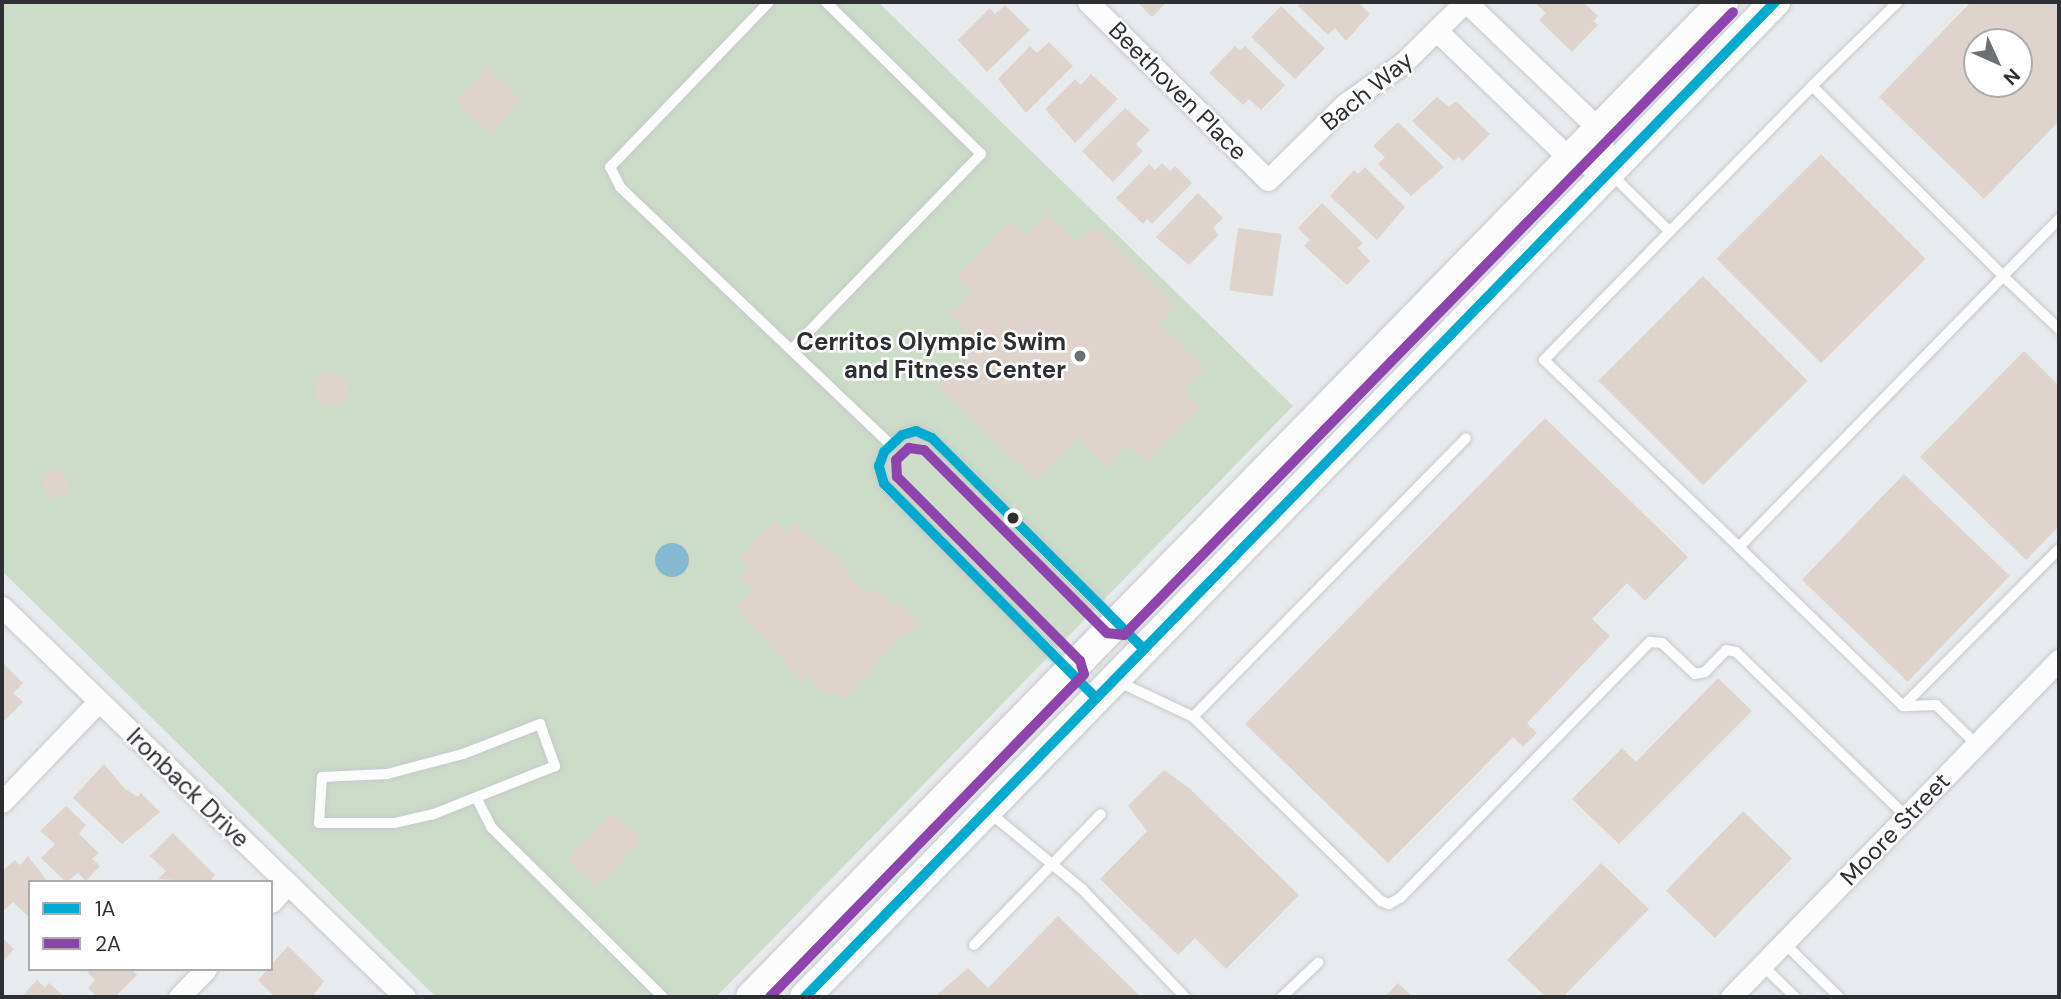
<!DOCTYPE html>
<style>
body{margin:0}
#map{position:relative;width:2061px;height:999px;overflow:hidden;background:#e8ebee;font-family:"DM Sans",sans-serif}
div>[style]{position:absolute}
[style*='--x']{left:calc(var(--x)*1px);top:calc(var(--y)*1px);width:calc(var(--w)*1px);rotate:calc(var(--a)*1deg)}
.green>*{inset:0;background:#ccdcc9}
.water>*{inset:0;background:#85b9d2}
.round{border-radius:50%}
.building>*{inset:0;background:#ded3cd;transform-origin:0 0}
.roads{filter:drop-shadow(0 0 2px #c6c9cb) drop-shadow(0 0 2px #c6c9cb)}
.lane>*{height:10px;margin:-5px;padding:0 5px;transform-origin:5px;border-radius:5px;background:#fcfcfc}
.street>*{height:21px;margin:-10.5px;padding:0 10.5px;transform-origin:10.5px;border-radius:10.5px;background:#fcfcfc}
.secondary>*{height:30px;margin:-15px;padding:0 15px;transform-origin:15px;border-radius:15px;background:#fcfcfc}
.bus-1>*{height:10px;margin:-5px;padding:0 5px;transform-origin:5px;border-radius:5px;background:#00a9ce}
.bus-2>*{height:10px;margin:-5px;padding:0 5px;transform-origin:5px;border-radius:5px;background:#8e44ad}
.dots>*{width:19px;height:19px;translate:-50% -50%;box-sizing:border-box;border:4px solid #fff;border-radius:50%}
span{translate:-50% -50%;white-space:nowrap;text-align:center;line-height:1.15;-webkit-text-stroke:5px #fff;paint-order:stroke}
.street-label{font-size:24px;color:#2d2f33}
.poi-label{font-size:24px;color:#2d2f33;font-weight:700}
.right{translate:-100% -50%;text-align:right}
.frame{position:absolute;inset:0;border:4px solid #2d2f33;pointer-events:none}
.legend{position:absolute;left:28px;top:880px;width:245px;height:91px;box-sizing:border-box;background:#fff;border:2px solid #abacad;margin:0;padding:9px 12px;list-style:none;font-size:21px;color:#2d2f33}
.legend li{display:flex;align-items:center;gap:14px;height:35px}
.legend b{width:35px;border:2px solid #abacad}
.north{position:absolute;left:1963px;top:28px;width:70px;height:70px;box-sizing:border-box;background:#fff;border:2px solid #abacad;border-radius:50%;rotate:135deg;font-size:19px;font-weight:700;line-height:28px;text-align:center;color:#2d2f33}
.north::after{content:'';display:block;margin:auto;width:24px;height:32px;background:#6e7174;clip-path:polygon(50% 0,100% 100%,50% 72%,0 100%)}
</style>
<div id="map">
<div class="green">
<i style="clip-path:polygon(2px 2px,878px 2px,1293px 406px,716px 997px,436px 997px,2px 571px)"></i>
</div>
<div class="water">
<i class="round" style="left:655px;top:543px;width:34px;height:34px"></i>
</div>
<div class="building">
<i style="clip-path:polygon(1137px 2px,1167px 2px,1152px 17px)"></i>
<i style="clip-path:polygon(1302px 2px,1358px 2px,1370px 14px,1346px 41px,1335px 28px,1328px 35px,1298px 6px)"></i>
<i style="clip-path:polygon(1534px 2px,1583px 2px,1598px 16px,1594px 21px,1598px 25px,1572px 52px,1539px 20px,1546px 13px)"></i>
<i style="clip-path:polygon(evenodd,1971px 2px,2059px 2px,2059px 121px,1984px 199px,1879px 97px,1971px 2px,1977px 42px,2019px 42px,2019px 84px,1977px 84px,1977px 42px)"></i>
<i style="clip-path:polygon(1005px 5px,1030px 30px,987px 72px,958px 40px,990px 8px,995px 14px)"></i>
<i style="left:1281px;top:6px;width:61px;height:43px;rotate:44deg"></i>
<i style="clip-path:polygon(1049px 42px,1073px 66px,1026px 113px,998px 79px,1030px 46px,1037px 53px)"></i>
<i style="clip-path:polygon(1235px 46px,1240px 51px,1245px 46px,1285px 85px,1261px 110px,1249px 99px,1243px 105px,1209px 73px)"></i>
<i style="left:487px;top:67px;width:49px;height:46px;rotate:44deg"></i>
<i style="clip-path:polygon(1091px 74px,1118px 99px,1075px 143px,1045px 109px,1075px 79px,1081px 85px)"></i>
<i style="clip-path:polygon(1437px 97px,1449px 107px,1456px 101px,1490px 134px,1463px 161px,1458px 157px,1454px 161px,1412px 121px)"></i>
<i style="clip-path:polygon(1125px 108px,1150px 130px,1136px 144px,1143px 151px,1113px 182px,1082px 151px)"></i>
<i style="clip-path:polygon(1398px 122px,1444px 167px,1411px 196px,1378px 164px,1385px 157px,1373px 146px)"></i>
<i style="left:1821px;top:154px;width:148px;height:148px;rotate:45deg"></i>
<i style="clip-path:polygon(1162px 163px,1170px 171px,1175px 166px,1192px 183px,1152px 224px,1147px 219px,1143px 224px,1116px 198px,1149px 164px,1155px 170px)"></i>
<i style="clip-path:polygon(1365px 167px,1405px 207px,1377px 240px,1330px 196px,1354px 170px,1358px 174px)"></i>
<i style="clip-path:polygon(1198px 193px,1223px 218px,1213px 228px,1219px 235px,1189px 265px,1156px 237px)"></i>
<i style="clip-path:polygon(1322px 203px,1363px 243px,1358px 248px,1370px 261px,1347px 285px,1304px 246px,1310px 240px,1298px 228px)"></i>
<i style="clip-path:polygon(1047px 214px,1077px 243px,1094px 226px,1176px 306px,1159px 323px,1205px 368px,1183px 389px,1201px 407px,1147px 463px,1129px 445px,1107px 467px,1077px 438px,1035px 480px,938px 386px,979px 343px,949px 314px,971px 292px,956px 277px,1010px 222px,1025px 236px)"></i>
<i style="left:1238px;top:228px;width:44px;height:63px;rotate:8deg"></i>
<i style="left:1703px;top:276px;width:148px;height:148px;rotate:45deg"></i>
<i style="clip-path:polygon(2024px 351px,2059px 386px,2059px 526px,2026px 560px,1920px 457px)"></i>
<i class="round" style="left:314px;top:372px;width:34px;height:34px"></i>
<i style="clip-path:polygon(1545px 418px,1688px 557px,1645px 601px,1627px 583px,1592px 619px,1610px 636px,1527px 723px,1537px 733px,1523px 747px,1513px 737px,1388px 863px,1245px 724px)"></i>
<i style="left:63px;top:468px;width:25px;height:24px;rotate:72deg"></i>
<i style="left:1904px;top:474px;width:147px;height:147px;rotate:44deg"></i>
<i style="clip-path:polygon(774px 521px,785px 532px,794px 522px,850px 570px,846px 573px,869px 595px,875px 588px,893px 605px,897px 601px,920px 623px,906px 638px,902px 634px,843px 701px,834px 692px,831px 696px,823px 688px,819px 692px,808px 674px,801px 681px,737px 607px,753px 591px,740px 578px,749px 568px,739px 558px)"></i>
<i style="clip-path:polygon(2px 662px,23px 683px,13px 693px,23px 702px,2px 723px)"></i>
<i style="clip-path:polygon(1718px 678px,1752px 711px,1619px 844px,1572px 799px,1622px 748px,1636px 762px)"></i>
<i style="clip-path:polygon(104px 764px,125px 789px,138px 797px,141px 793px,160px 812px,122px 844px,73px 798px)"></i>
<i style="clip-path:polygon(1164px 770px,1189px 788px,1299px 895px,1226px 969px,1195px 938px,1178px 955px,1100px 879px,1147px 831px,1128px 806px)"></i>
<i style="clip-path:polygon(66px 806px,86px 825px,79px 834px,99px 853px,92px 859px,100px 866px,86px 881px,78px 873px,66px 882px,41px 858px,55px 844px,40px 831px)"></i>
<i style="left:1743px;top:811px;width:68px;height:111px;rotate:44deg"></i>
<i style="left:613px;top:812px;width:40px;height:66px;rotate:44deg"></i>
<i style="clip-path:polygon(173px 833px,215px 875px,209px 882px,158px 879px,166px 871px,150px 856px)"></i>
<i style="clip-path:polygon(28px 856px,48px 882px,30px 882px,30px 918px,13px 902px,5px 910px,2px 906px,2px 871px,15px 860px,20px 865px)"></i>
<i style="clip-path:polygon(1601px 863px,1649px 909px,1563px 997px,1546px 997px,1507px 960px)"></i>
<i style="clip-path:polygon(1058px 916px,1141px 997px,934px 997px,968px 968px,988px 988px)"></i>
<i style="clip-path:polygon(2px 937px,14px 949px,2px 963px)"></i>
<i style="clip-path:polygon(288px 946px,324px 981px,312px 997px,275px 997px,258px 980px)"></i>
<i style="clip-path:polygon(85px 969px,131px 969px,137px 975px,115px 997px,97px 997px,88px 988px,95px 980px)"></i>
<i style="clip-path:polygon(37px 980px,45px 988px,49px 983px,65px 997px,21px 997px)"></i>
<i style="clip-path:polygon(1398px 983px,1413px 997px,1384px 997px)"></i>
</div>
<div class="roads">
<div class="lane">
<i style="--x:769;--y:2;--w:229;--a:133.9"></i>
<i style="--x:610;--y:167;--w:22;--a:63"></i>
<i style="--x:620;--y:187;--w:374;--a:43.6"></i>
<i style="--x:1898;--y:2;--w:120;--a:135.7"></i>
<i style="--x:1812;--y:86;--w:269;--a:44.8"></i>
<i style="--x:2003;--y:276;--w:80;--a:-45.5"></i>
<i style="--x:1611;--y:174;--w:81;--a:44.5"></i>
<i style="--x:791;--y:350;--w:273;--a:-45.9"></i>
<i style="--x:981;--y:154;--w:217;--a:-135.6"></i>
<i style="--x:1739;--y:547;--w:270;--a:-136.2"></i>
<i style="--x:1544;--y:360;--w:383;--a:-45.6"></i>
<i style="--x:1117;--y:681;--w:84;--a:25.3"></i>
<i style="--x:1193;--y:717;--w:263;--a:44.4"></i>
<i style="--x:1381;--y:901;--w:9;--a:21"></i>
<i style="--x:1389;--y:904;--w:13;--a:-29"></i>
<i style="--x:1400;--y:898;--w:358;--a:-45.7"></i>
<i style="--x:1650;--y:642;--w:12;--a:5"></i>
<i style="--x:1662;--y:643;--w:45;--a:43.2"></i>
<i style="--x:1695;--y:674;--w:10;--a:-11"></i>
<i style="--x:1705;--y:672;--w:30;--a:-46"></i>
<i style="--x:1726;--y:650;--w:10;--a:11"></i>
<i style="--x:1736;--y:652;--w:238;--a:44"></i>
<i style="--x:1096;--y:697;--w:301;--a:-134.9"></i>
<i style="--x:884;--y:484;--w:19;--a:-106"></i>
<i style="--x:879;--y:466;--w:15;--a:-70"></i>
<i style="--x:884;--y:452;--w:25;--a:-43"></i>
<i style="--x:902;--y:435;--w:15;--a:-16"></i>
<i style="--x:916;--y:431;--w:17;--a:24"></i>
<i style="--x:932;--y:438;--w:297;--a:45"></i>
<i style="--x:1903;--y:706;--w:221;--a:-45.2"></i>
<i style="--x:1193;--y:717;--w:390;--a:-45.6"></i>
<i style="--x:540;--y:724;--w:45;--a:70.3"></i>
<i style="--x:555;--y:766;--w:130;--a:158.4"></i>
<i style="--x:434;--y:814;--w:41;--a:167.3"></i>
<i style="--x:394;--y:823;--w:75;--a:180"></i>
<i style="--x:319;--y:823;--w:46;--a:-86.3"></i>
<i style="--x:322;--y:777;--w:65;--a:-2.6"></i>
<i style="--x:387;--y:774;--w:79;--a:-14.7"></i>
<i style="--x:463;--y:754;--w:83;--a:-21.3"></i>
<i style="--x:1977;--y:745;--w:57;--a:-135.7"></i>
<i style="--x:1936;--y:705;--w:33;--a:178"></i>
<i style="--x:1903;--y:706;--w:228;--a:-135.9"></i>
<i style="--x:1739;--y:547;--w:378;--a:-45.7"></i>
<i style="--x:2003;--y:276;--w:77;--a:43.4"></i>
<i style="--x:477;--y:799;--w:33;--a:63"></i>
<i style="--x:492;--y:828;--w:240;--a:44.7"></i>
<i style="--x:989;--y:812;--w:121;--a:39.6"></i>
<i style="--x:1082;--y:889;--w:149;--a:46.4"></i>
<i style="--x:1784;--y:943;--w:77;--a:44.5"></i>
<i style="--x:974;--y:945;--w:182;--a:-45.9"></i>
<i style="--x:1762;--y:965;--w:46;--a:44.1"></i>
<i style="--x:1282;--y:997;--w:50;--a:-43.4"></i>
</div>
<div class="street">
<i style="--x:1088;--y:2;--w:253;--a:44.7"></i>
<i style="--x:1268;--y:180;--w:108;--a:-44.6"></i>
<i style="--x:1345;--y:104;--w:71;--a:-35.3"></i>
<i style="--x:1403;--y:63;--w:87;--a:-44.5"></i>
<i style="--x:1466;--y:2;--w:184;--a:43.7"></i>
<i style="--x:1599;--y:129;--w:43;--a:76.6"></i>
<i style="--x:1437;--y:31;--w:185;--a:43.9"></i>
<i style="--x:1570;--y:159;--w:41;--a:17.1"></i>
<i style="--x:2;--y:607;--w:561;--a:44.06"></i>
<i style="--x:2;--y:802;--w:140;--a:-46.2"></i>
<i style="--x:271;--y:902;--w:25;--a:-47"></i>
<i style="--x:179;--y:997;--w:39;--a:-46"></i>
<i style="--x:1731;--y:997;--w:470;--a:-45.8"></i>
</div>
<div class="secondary">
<i style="--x:751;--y:997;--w:1391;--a:-45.67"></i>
<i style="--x:805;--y:997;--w:1390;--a:-45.73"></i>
</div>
</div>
<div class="bus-1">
<i style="--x:1096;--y:698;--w:301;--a:-134.7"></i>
<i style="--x:884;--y:484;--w:19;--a:-106"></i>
<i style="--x:879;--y:466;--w:15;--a:-70"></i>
<i style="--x:884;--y:452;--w:25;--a:-43"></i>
<i style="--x:902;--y:435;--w:15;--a:-16"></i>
<i style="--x:916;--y:431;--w:17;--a:24"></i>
<i style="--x:932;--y:438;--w:299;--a:44.9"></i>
<i style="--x:805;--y:997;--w:1390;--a:-45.73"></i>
</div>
<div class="bus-2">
<i style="--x:770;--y:997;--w:450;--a:-45.8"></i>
<i style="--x:1084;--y:674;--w:14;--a:-107"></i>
<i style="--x:1080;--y:661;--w:260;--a:-134.8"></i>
<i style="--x:897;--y:477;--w:17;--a:-93"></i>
<i style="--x:896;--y:460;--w:18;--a:-43"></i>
<i style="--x:909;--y:448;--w:15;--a:8"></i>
<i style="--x:924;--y:450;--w:259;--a:45"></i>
<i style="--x:1107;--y:633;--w:17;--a:7"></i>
<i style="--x:1124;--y:635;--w:871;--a:-45.65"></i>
</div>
<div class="dots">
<i style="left:1080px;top:356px;background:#6e7174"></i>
<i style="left:1013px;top:518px;background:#2d2f33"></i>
</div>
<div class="street-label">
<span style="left:1178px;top:91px;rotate:45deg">Beethoven Place</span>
<span style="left:1367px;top:91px;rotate:-39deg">Bach Way</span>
<span style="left:188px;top:788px;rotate:44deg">Ironback Drive</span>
<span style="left:1895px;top:829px;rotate:-46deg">Moore Street</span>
</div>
<div class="poi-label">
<span class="right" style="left:1066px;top:356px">Cerritos Olympic Swim<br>and Fitness Center</span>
</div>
<div class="frame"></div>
<ul class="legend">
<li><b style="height:9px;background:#00a9ce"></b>1A</li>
<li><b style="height:9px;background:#8e44ad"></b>2A</li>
</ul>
<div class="north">N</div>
</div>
